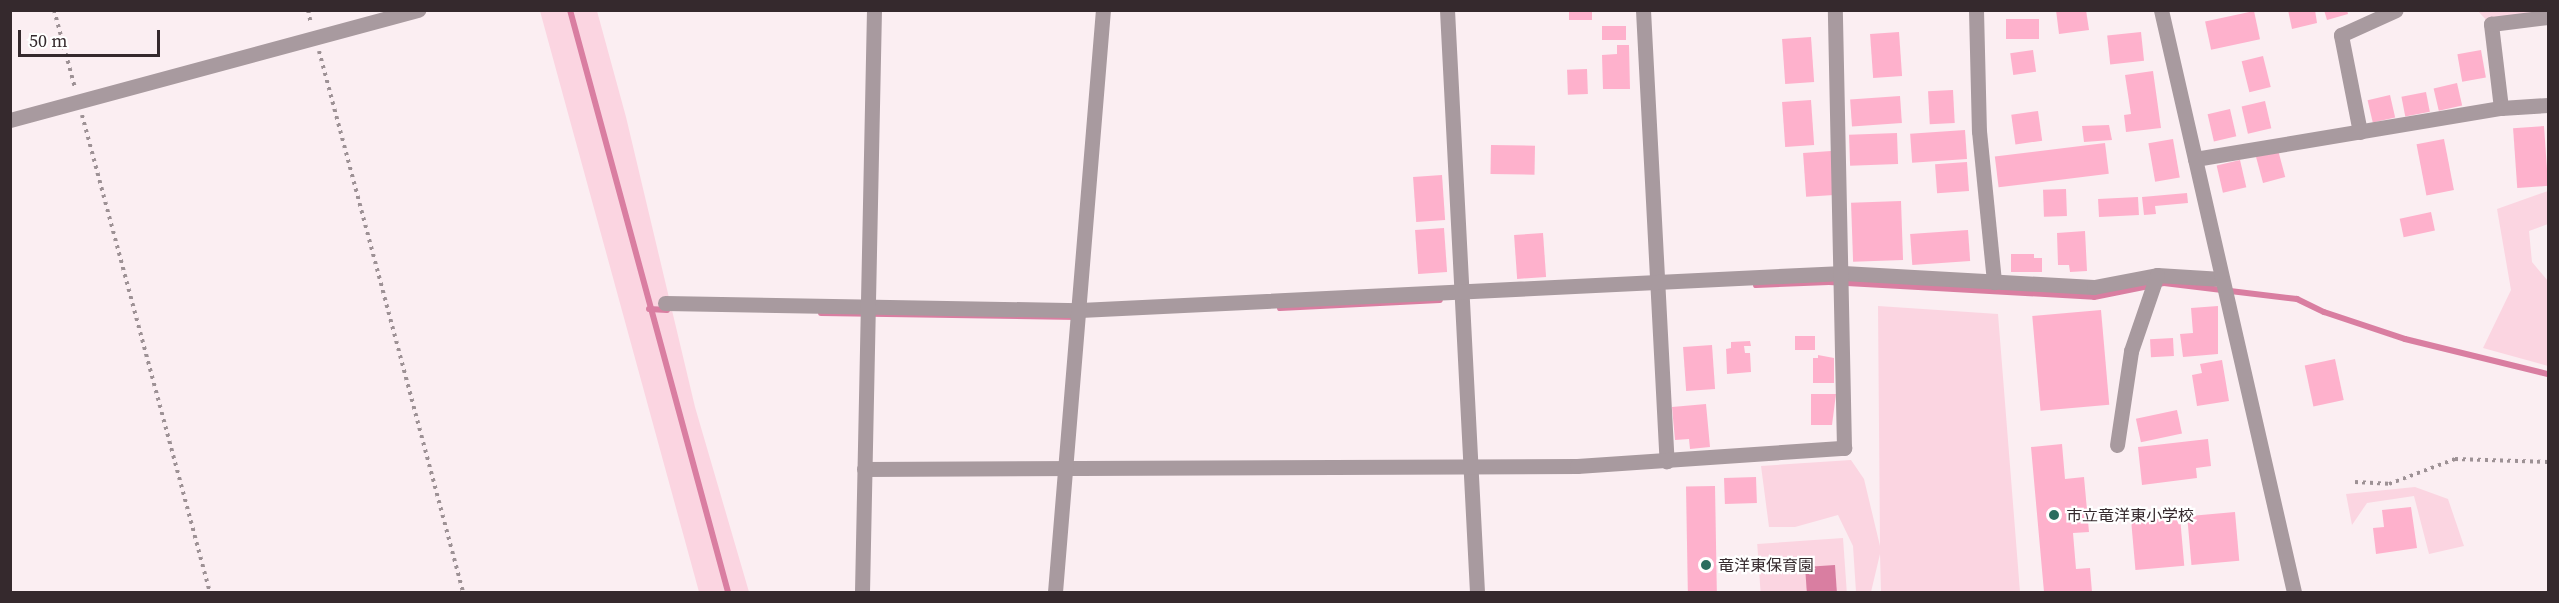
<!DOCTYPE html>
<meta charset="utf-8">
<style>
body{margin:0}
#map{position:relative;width:2559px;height:603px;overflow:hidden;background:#fbeef2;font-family:"Source Serif 4","Noto Sans JP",serif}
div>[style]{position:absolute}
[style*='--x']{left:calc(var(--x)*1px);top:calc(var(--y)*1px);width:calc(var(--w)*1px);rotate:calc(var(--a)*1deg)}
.green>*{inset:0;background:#fbd5e1;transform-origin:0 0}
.water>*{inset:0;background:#d97ea1;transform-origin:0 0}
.stream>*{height:6px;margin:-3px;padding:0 3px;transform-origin:3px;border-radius:3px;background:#d97ea1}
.building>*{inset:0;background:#feb1cc;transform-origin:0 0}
.path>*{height:4px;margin-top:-2px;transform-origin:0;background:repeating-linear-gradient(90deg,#9d9195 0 3px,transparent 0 7.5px)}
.minor>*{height:15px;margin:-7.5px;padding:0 7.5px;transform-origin:7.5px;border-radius:7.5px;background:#a89a9f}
.tertiary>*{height:15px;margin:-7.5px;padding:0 7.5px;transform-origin:7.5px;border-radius:7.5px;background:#a89a9f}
.dots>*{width:16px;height:16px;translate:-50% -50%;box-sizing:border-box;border:3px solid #fff;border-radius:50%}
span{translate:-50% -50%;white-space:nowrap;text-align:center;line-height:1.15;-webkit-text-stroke:4.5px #fff;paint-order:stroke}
.poi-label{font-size:16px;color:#35292d}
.left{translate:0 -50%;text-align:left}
.frame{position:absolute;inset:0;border:12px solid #35292d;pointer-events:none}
.scale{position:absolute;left:18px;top:30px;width:142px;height:27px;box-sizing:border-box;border:3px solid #35292d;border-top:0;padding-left:8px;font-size:18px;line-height:21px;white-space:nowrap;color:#35292d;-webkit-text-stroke:4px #fff;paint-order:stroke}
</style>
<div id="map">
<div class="green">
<i style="clip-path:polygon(540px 11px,597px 11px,626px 117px,695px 407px,749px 592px,699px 592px)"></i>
<i style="clip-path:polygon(2478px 11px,2548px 11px,2489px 23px)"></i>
<i style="clip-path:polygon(2548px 191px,2548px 224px,2529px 231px,2532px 262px,2548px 281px,2548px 366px,2483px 348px,2511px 290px,2497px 209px)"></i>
<i style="clip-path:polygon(1878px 306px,1998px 314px,2020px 592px,1881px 592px,1880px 554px,1871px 592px,1856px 592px,1853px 546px,1838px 515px,1795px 527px,1769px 527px,1761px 466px,1851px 460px,1864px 479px,1880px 546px)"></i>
<i style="clip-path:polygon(2415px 487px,2448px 499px,2464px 546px,2429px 554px,2414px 496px,2367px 503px,2352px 525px,2346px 494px)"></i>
<i style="left:1843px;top:538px;width:54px;height:86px;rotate:86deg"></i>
</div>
<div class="water">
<i style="left:1835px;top:565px;width:27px;height:30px;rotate:86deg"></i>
</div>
<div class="stream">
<i style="--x:570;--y:10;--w:603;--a:74.81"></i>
<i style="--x:1756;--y:285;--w:73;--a:-2.4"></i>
<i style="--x:1829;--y:282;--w:265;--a:3.2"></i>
<i style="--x:2094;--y:297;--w:71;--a:-11.3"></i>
<i style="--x:2164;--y:283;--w:134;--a:6.9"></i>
<i style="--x:2297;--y:299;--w:30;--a:26"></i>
<i style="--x:2324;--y:312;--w:85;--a:18.4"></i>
<i style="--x:2405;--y:339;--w:147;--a:13.8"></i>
<i style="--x:1280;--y:308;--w:160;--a:-2.9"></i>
<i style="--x:649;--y:309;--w:18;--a:3"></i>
<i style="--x:821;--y:313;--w:257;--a:0.9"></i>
</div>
<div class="building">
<i style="left:1569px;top:10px;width:23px;height:10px"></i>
<i style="clip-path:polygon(2056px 10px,2086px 10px,2089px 30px,2059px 34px)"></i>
<i style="clip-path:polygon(2288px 10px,2315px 10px,2317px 23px,2292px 29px)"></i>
<i style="clip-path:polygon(2324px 10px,2347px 10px,2348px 14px,2327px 20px)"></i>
<i style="left:2254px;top:11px;width:29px;height:50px;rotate:78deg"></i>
<i style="left:2039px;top:19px;width:20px;height:33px;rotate:90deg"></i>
<i style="left:1626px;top:26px;width:14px;height:24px;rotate:90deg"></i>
<i style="left:1899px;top:32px;width:44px;height:29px;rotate:86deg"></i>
<i style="left:2141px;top:32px;width:29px;height:34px;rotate:84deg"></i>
<i style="left:1811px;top:37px;width:45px;height:29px;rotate:86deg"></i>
<i style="clip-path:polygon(1617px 45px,1629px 45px,1630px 89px,1603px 89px,1602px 55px,1617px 54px)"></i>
<i style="left:2033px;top:50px;width:22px;height:23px;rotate:82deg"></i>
<i style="left:2481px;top:50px;width:28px;height:24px;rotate:80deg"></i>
<i style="left:2263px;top:56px;width:32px;height:22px;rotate:76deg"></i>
<i style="left:1587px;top:69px;width:25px;height:20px;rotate:88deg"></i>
<i style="clip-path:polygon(2153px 71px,2161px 128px,2126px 132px,2124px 115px,2131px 114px,2125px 75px)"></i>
<i style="left:2457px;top:83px;width:23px;height:24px;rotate:77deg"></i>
<i style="left:1953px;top:90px;width:33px;height:25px;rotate:87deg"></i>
<i style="left:2426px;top:92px;width:20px;height:25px;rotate:79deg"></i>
<i style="left:2390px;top:95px;width:23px;height:23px;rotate:77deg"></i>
<i style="left:1900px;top:96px;width:27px;height:50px;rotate:86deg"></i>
<i style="left:1811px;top:100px;width:45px;height:29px;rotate:86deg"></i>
<i style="left:2265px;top:101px;width:28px;height:24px;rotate:77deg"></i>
<i style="left:2230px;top:109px;width:28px;height:23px;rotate:77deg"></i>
<i style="left:2038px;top:111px;width:30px;height:27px;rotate:82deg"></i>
<i style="clip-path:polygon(2109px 125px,2112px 140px,2084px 142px,2082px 126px)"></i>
<i style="left:2544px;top:126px;width:60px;height:31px;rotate:86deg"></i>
<i style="left:1965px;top:130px;width:29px;height:55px;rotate:86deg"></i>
<i style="left:1897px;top:133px;width:31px;height:48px;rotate:88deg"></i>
<i style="left:2173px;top:139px;width:39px;height:25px;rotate:80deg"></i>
<i style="left:2444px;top:139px;width:52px;height:28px;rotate:79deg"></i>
<i style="left:2105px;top:143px;width:31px;height:111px;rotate:83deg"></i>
<i style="left:1491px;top:145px;width:44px;height:29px;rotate:1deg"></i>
<i style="left:2278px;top:150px;width:28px;height:23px;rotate:75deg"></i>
<i style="left:1831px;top:151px;width:44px;height:28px;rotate:86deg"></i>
<i style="left:2240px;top:160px;width:28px;height:24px;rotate:77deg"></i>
<i style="left:1967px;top:162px;width:29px;height:32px;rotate:86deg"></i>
<i style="left:1442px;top:175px;width:45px;height:29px;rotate:86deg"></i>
<i style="left:2066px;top:189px;width:27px;height:23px;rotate:88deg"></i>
<i style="clip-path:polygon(2187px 193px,2188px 203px,2155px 206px,2156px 214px,2144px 215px,2142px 197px)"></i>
<i style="left:2138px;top:197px;width:18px;height:40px;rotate:87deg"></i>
<i style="left:1901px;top:201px;width:59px;height:50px;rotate:88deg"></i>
<i style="left:2431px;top:212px;width:19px;height:32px;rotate:78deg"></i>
<i style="left:1444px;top:228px;width:44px;height:29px;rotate:86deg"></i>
<i style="left:1968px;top:230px;width:31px;height:58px;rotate:86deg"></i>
<i style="clip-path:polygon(2085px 231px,2087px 271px,2070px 272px,2069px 265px,2058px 265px,2057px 233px)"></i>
<i style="left:1543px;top:233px;width:44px;height:29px;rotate:86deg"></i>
<i style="clip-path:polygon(2011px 254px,2034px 254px,2034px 258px,2042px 258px,2042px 272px,2011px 272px)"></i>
<i style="clip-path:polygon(2218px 306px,2218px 354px,2183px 357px,2180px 334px,2193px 333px,2191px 308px)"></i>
<i style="left:2101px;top:310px;width:95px;height:69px;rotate:85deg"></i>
<i style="left:1795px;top:336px;width:20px;height:14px"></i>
<i style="left:2173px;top:338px;width:18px;height:23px;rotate:87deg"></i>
<i style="clip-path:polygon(1750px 341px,1751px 346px,1744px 346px,1745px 353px,1750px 353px,1751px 372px,1727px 374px,1726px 349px,1731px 348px,1731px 342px)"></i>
<i style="left:1712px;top:345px;width:44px;height:29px;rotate:86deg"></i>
<i style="clip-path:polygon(1818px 355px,1834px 358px,1834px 383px,1813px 383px,1813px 358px,1818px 358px)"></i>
<i style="left:2335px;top:359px;width:42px;height:31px;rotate:78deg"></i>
<i style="clip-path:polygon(2222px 360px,2229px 401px,2197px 406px,2192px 375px,2202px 373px,2200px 364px)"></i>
<i style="clip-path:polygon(1811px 394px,1836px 394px,1832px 425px,1811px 425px)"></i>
<i style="clip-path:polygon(1706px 404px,1710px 447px,1690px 449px,1689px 439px,1675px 440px,1672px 407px)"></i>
<i style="left:2177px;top:410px;width:24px;height:42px;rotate:78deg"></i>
<i style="clip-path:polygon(2208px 439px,2211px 466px,2196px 468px,2197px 478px,2142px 485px,2138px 447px)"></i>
<i style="clip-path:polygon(2062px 444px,2065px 479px,2084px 477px,2089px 532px,2073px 533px,2076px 569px,2090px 568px,2092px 592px,2044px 592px,2031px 447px)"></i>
<i style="left:1756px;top:477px;width:26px;height:32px;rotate:88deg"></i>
<i style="left:1715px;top:486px;width:106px;height:29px;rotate:89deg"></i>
<i style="clip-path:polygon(2411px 507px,2417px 548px,2376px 554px,2373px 528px,2384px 527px,2382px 510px)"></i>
<i style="left:2235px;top:512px;width:49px;height:48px;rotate:85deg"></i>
<i style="left:2180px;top:517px;width:49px;height:49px;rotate:85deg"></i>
</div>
<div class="path">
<i style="--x:54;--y:10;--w:81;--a:74.9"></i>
<i style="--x:308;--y:10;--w:14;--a:78"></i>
<i style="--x:319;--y:51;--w:560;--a:75.09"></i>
<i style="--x:82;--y:115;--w:494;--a:75"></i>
<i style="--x:2355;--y:482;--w:34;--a:3"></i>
<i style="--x:2389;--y:484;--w:71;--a:-20.7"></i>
<i style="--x:2455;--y:459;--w:93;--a:1.8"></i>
</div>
<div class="minor">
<i style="--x:1447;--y:10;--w:583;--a:87.05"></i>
<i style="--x:1643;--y:10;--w:452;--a:87"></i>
<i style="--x:1976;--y:10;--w:121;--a:88.6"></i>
<i style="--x:1979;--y:131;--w:152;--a:84.3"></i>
<i style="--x:2501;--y:108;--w:85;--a:-96.8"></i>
<i style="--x:2491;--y:24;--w:57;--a:-7"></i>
<i style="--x:2360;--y:132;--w:99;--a:-101.1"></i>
<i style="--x:2341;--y:35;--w:60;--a:-24.4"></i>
<i style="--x:2195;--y:159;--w:310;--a:-9.5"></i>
<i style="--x:2501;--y:108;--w:47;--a:-3.7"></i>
<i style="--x:665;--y:303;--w:415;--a:1"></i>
<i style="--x:1080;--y:310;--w:764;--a:-2.78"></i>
<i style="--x:1843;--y:273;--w:251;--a:3.2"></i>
<i style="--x:2094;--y:287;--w:64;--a:-10.8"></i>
<i style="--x:2157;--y:275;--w:65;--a:3.5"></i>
<i style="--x:2117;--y:445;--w:95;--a:-81.5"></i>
<i style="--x:2131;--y:351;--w:80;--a:-71.1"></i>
<i style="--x:864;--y:469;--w:713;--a:-0.24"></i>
<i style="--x:1577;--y:466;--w:268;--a:-3.9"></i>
<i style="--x:1844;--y:448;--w:438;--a:-91.2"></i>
<i style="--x:862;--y:592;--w:582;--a:-88.82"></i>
</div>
<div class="tertiary">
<i style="--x:2161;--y:10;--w:597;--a:77.13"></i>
<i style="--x:10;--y:120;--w:423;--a:-15.1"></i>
<i style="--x:1055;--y:592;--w:584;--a:-85.29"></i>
</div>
<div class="dots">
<i style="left:2054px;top:515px;background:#2a6d5e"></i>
<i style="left:1706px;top:565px;background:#2a6d5e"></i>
</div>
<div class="poi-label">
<span class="left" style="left:2066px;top:515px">市立竜洋東小学校</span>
<span class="left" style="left:1718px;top:565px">竜洋東保育園</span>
</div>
<div class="frame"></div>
<div class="scale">50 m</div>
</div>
